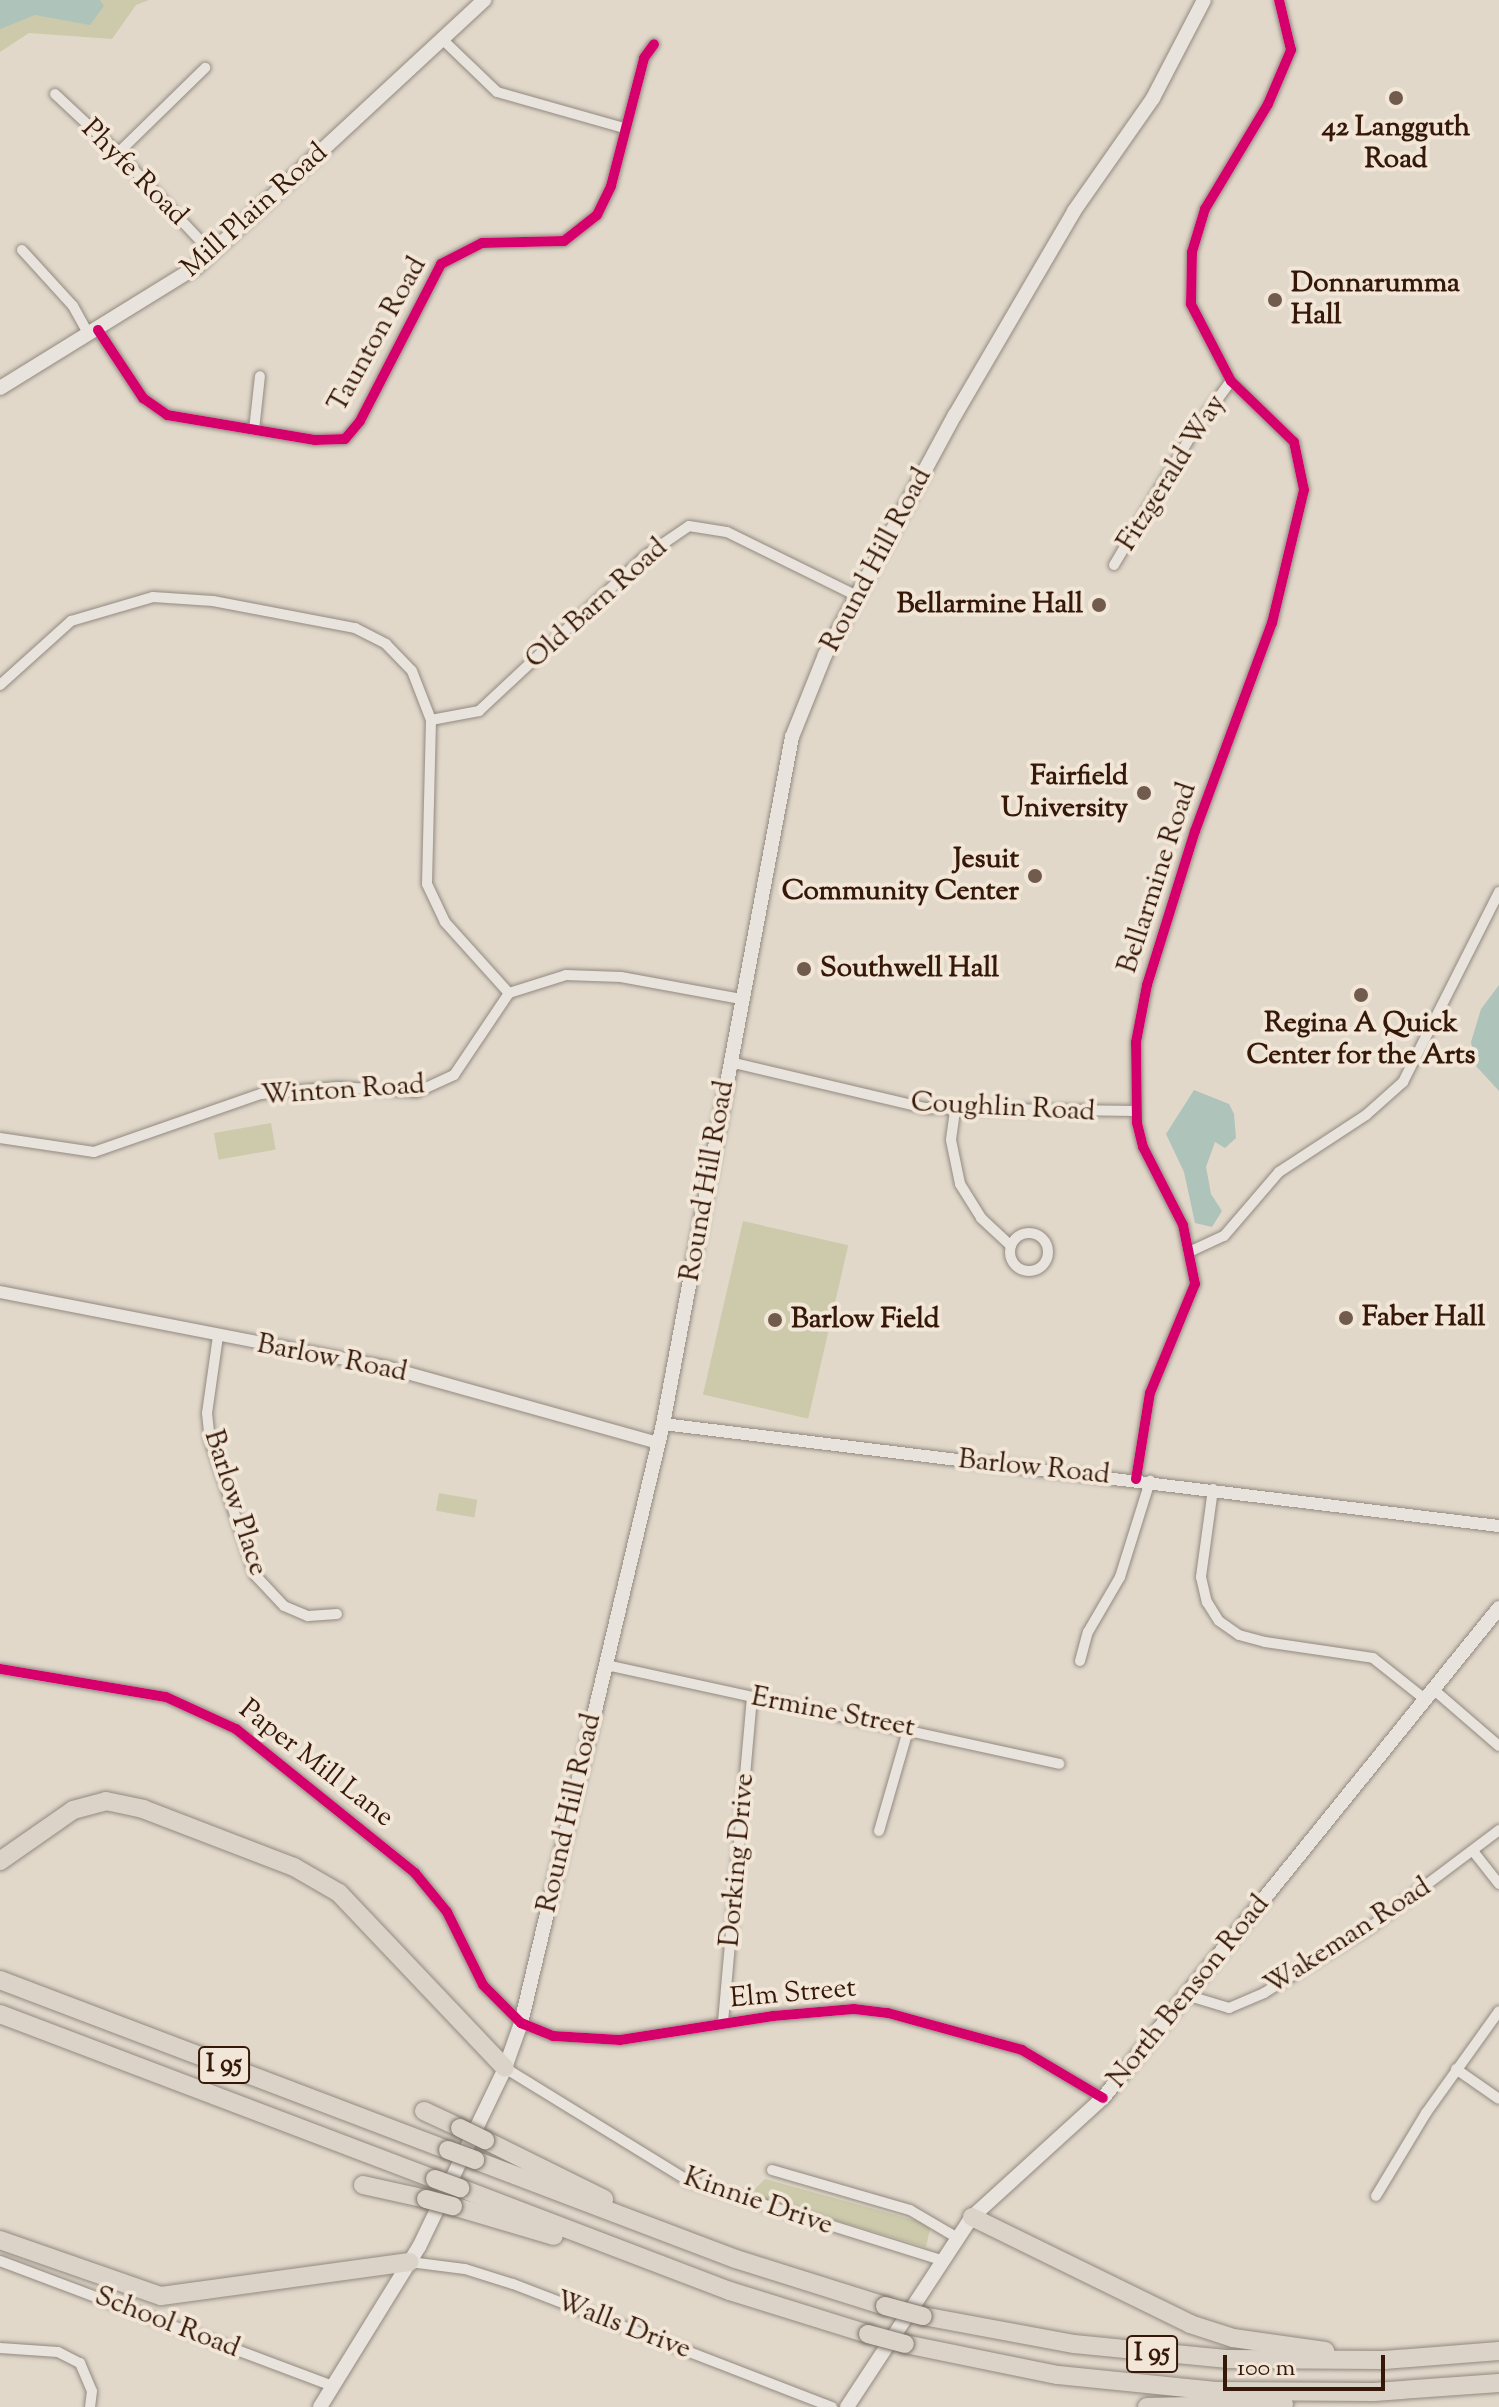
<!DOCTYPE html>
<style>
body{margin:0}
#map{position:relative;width:1499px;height:2407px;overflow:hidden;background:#e1d8ca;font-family:"Sorts Mill Goudy",serif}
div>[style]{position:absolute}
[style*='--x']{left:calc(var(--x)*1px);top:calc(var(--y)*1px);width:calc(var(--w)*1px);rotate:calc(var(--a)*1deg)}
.green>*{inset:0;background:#cccaab;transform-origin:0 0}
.water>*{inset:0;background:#aec3b9}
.roads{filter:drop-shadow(0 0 2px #938a80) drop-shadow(0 0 2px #938a80)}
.minor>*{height:10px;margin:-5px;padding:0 5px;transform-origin:5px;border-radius:5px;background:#e8e3dc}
.minor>.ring{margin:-5px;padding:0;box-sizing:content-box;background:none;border:10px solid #e8e3dc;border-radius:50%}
.tertiary>*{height:12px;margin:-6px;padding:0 6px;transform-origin:6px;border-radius:6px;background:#e8e3dc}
.secondary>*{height:14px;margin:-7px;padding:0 7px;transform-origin:7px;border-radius:7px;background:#e8e3dc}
.motorway>*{height:18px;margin:-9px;padding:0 9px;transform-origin:9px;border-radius:9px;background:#dbd3c7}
.bridges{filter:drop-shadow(0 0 2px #7a7168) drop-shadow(0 0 2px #7a7168)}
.motorway-bridge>*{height:18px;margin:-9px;padding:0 9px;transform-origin:9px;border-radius:9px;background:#dbd3c7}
.cycleway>*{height:10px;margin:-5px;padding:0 5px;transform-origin:5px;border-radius:5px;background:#d6006c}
.dots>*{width:22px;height:22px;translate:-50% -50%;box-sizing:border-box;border:4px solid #f1e6d7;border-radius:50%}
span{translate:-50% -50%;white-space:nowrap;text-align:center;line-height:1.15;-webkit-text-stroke:8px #f1e6d7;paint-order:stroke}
.shield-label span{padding:2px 6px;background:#f1e6d7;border:2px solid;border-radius:6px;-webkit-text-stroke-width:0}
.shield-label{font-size:26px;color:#351808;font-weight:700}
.poi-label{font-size:28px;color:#351808;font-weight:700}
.left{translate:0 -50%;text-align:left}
.right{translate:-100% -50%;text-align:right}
.street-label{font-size:28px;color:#351808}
.scale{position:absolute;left:1223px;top:2355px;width:162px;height:36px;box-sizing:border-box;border:4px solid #351808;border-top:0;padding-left:10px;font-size:24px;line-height:28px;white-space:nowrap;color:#351808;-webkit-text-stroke:6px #f1e6d7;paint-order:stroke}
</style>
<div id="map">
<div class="green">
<i style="clip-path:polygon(0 0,149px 0,136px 5px,112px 39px,29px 33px,0 52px)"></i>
<i style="left:271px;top:1123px;width:27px;height:58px;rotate:80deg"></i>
<i style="left:743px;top:1221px;width:108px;height:178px;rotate:13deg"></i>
<i style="left:439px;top:1493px;width:39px;height:18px;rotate:10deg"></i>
<i style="clip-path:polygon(765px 2179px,921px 2222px,930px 2229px,926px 2247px,749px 2195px)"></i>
</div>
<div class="water">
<i style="clip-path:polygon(0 0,100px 0,104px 6px,90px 25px,35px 15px,0 29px)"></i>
<i style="clip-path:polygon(1499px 985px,1499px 1091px,1476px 1066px,1471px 1042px,1481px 1009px)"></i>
<i style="clip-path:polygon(1194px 1090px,1229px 1104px,1234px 1114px,1236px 1138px,1225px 1148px,1215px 1142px,1206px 1167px,1211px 1194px,1222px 1211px,1212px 1227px,1195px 1223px,1184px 1172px,1166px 1134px)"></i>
</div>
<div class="roads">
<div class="minor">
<i style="--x:442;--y:39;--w:76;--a:43.9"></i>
<i style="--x:497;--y:92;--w:132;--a:15.8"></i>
<i style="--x:55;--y:94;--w:86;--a:43.1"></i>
<i style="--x:118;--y:153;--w:137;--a:46.8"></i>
<i style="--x:118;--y:153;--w:122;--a:-44.3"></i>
<i style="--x:22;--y:250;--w:76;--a:47.7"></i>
<i style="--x:73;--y:306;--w:33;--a:61"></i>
<i style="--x:98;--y:330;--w:82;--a:56.5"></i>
<i style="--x:143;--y:398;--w:29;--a:35"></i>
<i style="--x:167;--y:415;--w:150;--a:9.6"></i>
<i style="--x:315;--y:440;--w:30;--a:-2"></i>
<i style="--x:345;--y:439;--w:23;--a:-50"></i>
<i style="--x:360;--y:421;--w:177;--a:-62.7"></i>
<i style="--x:441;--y:264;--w:46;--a:-27.1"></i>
<i style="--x:482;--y:243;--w:82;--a:-1.4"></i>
<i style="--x:564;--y:241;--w:42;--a:-38.2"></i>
<i style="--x:597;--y:215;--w:32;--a:-64"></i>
<i style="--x:611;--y:186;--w:132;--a:-75.5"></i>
<i style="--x:644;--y:58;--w:17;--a:-54"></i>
<i style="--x:254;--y:430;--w:54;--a:-83.7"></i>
<i style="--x:1114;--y:565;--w:152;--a:-59.2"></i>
<i style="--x:1192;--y:434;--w:66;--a:-53.7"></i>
<i style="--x:0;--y:685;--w:96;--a:-42"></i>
<i style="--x:71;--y:621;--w:85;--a:-16.3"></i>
<i style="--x:153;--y:597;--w:60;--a:3.8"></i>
<i style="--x:213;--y:601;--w:145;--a:10.8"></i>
<i style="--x:355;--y:628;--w:35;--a:27"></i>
<i style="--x:386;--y:644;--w:37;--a:46"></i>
<i style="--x:412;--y:671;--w:53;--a:68.8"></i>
<i style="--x:431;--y:720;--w:164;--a:91.4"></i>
<i style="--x:427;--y:884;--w:42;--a:64.7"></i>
<i style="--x:445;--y:922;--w:96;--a:48"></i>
<i style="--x:431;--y:720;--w:49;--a:-10.6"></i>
<i style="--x:479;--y:711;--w:227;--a:-43"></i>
<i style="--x:645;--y:556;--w:53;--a:-34.3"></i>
<i style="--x:689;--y:526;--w:38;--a:9"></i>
<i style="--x:727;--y:532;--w:145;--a:26.2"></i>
<i style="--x:730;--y:1062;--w:199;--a:13.3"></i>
<i style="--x:924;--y:1108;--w:212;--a:0.8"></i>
<i style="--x:955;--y:1111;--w:29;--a:98"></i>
<i style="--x:951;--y:1140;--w:45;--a:78.4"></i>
<i style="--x:960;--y:1184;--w:40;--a:58"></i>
<i style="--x:981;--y:1218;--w:41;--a:43"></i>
<i style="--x:0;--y:1138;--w:95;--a:8.5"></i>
<i style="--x:94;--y:1152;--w:177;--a:-19.2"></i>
<i style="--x:261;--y:1094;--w:77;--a:-5.2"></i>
<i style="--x:338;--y:1087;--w:79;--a:3.6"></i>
<i style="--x:417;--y:1092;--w:41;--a:-24.7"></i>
<i style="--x:454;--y:1075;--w:99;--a:-56.1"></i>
<i style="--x:509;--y:993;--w:60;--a:-17.5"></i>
<i style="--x:566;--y:975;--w:55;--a:2.1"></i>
<i style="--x:621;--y:977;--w:122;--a:10.4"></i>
<i class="ring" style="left:1010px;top:1233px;width:28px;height:28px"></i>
<i style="--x:1189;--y:1252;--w:38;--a:-25"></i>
<i style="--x:1224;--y:1236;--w:84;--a:-49.3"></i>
<i style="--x:1279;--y:1172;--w:104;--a:-33.2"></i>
<i style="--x:1366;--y:1115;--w:50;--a:-41.7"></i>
<i style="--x:1403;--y:1082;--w:213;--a:-63.2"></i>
<i style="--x:218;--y:1336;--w:78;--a:98.1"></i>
<i style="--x:207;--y:1413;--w:27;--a:84"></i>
<i style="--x:210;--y:1440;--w:142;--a:71.6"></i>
<i style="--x:255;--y:1575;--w:42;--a:46.9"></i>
<i style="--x:284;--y:1606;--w:26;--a:23"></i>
<i style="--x:308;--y:1616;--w:29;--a:-4"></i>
<i style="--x:1136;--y:1479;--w:87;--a:-80.8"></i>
<i style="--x:1150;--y:1393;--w:118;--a:-67.6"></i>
<i style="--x:1195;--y:1284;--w:60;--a:-101.5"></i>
<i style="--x:1183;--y:1225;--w:88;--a:-117.1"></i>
<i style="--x:1143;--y:1147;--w:25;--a:-104"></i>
<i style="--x:1137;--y:1123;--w:81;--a:-90.7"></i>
<i style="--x:1136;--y:1042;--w:58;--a:-79.1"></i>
<i style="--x:1147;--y:985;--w:161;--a:-72.7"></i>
<i style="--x:1195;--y:831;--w:222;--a:-69.7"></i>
<i style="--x:1272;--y:623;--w:137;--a:-76.5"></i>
<i style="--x:1304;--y:490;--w:49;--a:-101.8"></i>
<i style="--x:1294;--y:442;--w:88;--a:-135.9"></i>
<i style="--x:1231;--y:381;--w:87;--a:-117.5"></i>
<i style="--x:1191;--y:304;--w:52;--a:-88.9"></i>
<i style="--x:1192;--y:252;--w:45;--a:-73.2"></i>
<i style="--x:1205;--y:209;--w:122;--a:-59"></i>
<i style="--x:1268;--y:104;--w:59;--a:-66.9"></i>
<i style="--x:1291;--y:50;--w:51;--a:-103.5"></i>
<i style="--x:1213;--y:1489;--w:89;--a:97.8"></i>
<i style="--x:1201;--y:1577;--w:26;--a:77"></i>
<i style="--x:1207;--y:1602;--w:22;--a:58"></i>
<i style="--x:1219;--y:1621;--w:24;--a:35"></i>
<i style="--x:1239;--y:1635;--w:27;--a:15"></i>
<i style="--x:1265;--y:1642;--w:109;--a:8.4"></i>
<i style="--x:1373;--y:1658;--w:68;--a:38.4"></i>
<i style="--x:1080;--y:1661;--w:30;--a:-75"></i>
<i style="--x:1088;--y:1632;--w:64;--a:-59.8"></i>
<i style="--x:1120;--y:1577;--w:101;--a:-72.6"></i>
<i style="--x:606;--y:1665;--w:464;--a:12.3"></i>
<i style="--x:0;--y:1669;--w:168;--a:9.6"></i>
<i style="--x:166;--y:1697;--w:77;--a:24.6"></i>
<i style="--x:236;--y:1729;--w:230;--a:38.8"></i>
<i style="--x:415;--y:1873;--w:50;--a:50.6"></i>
<i style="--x:447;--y:1912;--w:81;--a:63.7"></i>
<i style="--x:483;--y:1985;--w:54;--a:45"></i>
<i style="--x:521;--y:2023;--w:35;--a:22"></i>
<i style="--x:553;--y:2036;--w:67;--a:3.4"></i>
<i style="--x:620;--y:2040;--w:155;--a:-8.9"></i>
<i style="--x:773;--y:2016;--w:81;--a:-4.9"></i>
<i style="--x:854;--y:2009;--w:34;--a:7"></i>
<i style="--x:888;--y:2013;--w:139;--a:15.4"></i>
<i style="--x:1022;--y:2050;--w:94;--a:30.7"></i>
<i style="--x:1433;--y:1689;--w:87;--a:40.8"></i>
<i style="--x:879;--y:1831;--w:108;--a:-73.9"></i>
<i style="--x:1473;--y:1851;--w:42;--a:51.8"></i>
<i style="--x:1186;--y:1995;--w:45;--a:16.8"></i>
<i style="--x:1229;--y:2008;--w:38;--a:-23"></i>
<i style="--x:1264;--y:1993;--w:123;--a:-31.8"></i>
<i style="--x:1369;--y:1928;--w:163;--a:-37"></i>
<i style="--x:723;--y:2022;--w:325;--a:-84.9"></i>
<i style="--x:505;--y:2068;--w:216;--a:31.6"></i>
<i style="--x:689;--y:2181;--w:264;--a:17.4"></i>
<i style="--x:1456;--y:2069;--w:52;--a:34.9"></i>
<i style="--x:772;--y:2170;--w:144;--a:16.2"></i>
<i style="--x:910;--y:2210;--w:53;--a:30.4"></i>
<i style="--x:1376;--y:2196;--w:97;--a:-58.9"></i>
<i style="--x:1426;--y:2113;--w:125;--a:-54.4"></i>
<i style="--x:0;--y:2261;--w:356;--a:20.6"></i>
<i style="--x:410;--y:2262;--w:55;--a:7.3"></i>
<i style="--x:465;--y:2269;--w:50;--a:17.4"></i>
<i style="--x:513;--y:2284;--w:342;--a:21.1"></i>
<i style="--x:0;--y:2348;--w:58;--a:3.9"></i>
<i style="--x:58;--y:2352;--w:25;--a:27"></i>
<i style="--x:80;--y:2363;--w:30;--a:67"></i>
<i style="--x:92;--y:2391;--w:16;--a:97"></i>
</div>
<div class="tertiary">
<i style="--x:0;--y:1292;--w:393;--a:11"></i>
<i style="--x:386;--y:1367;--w:283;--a:15.6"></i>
<i style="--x:663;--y:1424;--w:842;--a:6.96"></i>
</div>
<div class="secondary">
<i style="--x:0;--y:388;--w:230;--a:-31.7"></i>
<i style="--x:196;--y:267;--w:393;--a:-42.8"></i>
<i style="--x:320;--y:2407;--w:188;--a:-58.3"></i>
<i style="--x:419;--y:2247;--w:199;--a:-64.3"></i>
<i style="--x:505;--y:2068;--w:48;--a:-70.4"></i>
<i style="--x:521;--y:2023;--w:616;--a:-76.66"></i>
<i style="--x:663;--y:1424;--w:699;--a:-79.37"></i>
<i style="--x:792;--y:737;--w:88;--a:-68.1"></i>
<i style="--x:825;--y:655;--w:273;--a:-61.6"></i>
<i style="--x:955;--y:415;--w:236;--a:-59.7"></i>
<i style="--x:1074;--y:211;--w:138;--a:-55"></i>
<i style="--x:1153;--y:98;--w:110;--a:-62.5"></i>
<i style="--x:847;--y:2407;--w:227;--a:-56.7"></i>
<i style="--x:972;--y:2217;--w:177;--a:-42.3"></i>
<i style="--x:1103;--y:2098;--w:630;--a:-51.06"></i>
</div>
<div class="motorway">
<i style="--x:0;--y:1861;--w:89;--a:-34.9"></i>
<i style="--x:73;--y:1810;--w:34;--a:-15"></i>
<i style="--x:106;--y:1801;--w:38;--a:12"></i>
<i style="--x:143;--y:1809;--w:162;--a:21"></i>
<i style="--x:294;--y:1867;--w:52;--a:30"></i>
<i style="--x:339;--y:1893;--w:241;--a:46.5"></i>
<i style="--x:0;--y:1980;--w:479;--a:20.8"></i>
<i style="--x:0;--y:2014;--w:465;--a:20.8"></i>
<i style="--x:424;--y:2111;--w:40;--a:25"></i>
<i style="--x:485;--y:2140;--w:133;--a:26.4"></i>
<i style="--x:475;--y:2160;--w:279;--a:20.8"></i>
<i style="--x:736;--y:2259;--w:156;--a:17.5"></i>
<i style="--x:363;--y:2185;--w:65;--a:12.5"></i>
<i style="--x:460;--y:2188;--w:289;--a:20.9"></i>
<i style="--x:730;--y:2291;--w:145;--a:17.3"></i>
<i style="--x:453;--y:2206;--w:105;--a:16.5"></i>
<i style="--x:972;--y:2217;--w:243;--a:26.1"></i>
<i style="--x:1190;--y:2324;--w:45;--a:18"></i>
<i style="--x:1233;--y:2338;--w:93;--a:8"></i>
<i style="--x:0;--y:2240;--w:170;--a:19.2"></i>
<i style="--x:161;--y:2296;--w:251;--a:-7.8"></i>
<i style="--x:923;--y:2316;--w:154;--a:10.5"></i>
<i style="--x:1074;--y:2344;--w:155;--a:5.6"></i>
<i style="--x:1228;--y:2359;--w:156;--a:0.4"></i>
<i style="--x:1384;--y:2360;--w:115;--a:-4.5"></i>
<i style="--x:905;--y:2344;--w:156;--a:11.5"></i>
<i style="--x:1058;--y:2375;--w:159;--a:5.8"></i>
<i style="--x:1216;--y:2391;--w:158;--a:0.4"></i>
<i style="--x:1374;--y:2392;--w:125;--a:-4.1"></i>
<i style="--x:1147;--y:2407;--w:137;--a:-1.3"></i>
</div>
</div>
<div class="bridges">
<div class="motorway-bridge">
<i style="--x:460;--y:2128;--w:28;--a:26"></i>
<i style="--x:448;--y:2150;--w:29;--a:20"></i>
<i style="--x:435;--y:2179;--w:27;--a:20"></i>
<i style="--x:426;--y:2199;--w:28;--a:15"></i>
<i style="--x:885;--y:2306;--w:39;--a:15"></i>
<i style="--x:868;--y:2334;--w:38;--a:15"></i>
</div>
</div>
<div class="cycleway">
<i style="--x:98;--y:330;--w:82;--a:56.5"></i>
<i style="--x:143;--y:398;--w:29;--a:35"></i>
<i style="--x:167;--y:415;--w:150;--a:9.6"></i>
<i style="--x:315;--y:440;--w:30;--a:-2"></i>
<i style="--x:345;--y:439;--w:23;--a:-50"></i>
<i style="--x:360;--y:421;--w:177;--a:-62.7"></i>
<i style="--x:441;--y:264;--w:46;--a:-27.1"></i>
<i style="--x:482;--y:243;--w:82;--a:-1.4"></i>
<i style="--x:564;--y:241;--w:42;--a:-38.2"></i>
<i style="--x:597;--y:215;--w:32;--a:-64"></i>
<i style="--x:611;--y:186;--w:132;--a:-75.5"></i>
<i style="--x:644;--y:58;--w:17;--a:-54"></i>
<i style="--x:1136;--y:1479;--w:87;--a:-80.8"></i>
<i style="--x:1150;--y:1393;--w:118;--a:-67.6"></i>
<i style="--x:1195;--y:1284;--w:60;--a:-101.5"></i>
<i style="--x:1183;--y:1225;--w:88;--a:-117.1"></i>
<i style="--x:1143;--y:1147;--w:25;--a:-104"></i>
<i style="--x:1137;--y:1123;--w:81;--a:-90.7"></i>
<i style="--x:1136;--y:1042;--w:58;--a:-79.1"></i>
<i style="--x:1147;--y:985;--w:161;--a:-72.7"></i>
<i style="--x:1195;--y:831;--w:222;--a:-69.7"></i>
<i style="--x:1272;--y:623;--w:137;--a:-76.5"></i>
<i style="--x:1304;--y:490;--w:49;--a:-101.8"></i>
<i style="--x:1294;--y:442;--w:88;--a:-135.9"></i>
<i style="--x:1231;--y:381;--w:87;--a:-117.5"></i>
<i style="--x:1191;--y:304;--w:52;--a:-88.9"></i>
<i style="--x:1192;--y:252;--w:45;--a:-73.2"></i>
<i style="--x:1205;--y:209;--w:122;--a:-59"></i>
<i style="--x:1268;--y:104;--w:59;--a:-66.9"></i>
<i style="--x:1291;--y:50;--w:51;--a:-103.5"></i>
<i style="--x:0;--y:1669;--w:168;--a:9.6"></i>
<i style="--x:166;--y:1697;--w:77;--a:24.6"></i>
<i style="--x:236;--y:1729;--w:230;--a:38.8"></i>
<i style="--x:415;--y:1873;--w:50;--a:50.6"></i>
<i style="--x:447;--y:1912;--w:81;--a:63.7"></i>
<i style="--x:483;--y:1985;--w:54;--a:45"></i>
<i style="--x:521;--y:2023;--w:35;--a:22"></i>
<i style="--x:553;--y:2036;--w:67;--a:3.4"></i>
<i style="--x:620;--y:2040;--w:155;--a:-8.9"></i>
<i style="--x:773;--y:2016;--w:81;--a:-4.9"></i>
<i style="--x:854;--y:2009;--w:34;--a:7"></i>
<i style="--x:888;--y:2013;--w:139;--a:15.4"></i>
<i style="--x:1022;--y:2050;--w:94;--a:30.7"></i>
</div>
<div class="dots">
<i style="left:1396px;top:98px;background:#715b4c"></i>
<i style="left:1275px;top:300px;background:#715b4c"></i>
<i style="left:1099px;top:605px;background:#715b4c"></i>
<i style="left:1144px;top:793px;background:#715b4c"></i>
<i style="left:1035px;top:876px;background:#715b4c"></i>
<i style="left:804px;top:969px;background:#715b4c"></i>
<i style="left:1361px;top:995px;background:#715b4c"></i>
<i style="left:1346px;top:1318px;background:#715b4c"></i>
<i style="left:775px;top:1320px;background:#715b4c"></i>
</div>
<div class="shield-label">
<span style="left:224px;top:2065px">I 95</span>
<span style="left:1152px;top:2354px">I 95</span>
</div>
<div class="poi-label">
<span style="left:1396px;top:144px">42 Langguth<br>Road</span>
<span class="left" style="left:1291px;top:300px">Donnarumma<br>Hall</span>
<span class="right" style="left:1083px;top:605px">Bellarmine Hall</span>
<span class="right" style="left:1128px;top:793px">Fairfield<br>University</span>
<span class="right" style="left:1019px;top:876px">Jesuit<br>Community Center</span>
<span class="left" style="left:820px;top:969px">Southwell Hall</span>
<span style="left:1361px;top:1040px">Regina A Quick<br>Center for the Arts</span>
<span class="left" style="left:1362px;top:1318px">Faber Hall</span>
<span class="left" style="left:791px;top:1320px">Barlow Field</span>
</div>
<div class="street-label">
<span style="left:134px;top:173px;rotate:45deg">Phyfe Road</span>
<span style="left:255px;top:211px;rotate:-42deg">Mill Plain Road</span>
<span style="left:378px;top:335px;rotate:-61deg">Taunton Road</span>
<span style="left:1172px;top:473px;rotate:-58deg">Fitzgerald Way</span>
<span style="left:877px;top:560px;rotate:-62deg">Round Hill Road</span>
<span style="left:597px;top:604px;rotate:-42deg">Old Barn Road</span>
<span style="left:1158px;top:878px;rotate:-72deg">Bellarmine Road</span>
<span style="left:343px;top:1091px;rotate:-4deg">Winton Road</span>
<span style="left:1003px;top:1108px;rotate:3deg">Coughlin Road</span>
<span style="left:708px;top:1181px;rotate:-80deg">Round Hill Road</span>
<span style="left:332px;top:1359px;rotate:11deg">Barlow Road</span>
<span style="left:1034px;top:1468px;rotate:6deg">Barlow Road</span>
<span style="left:235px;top:1503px;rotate:72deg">Barlow Place</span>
<span style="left:833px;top:1713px;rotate:11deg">Ermine Street</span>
<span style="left:316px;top:1764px;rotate:38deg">Paper Mill Lane</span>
<span style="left:570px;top:1813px;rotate:-77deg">Round Hill Road</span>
<span style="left:738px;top:1860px;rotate:-85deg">Dorking Drive</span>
<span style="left:1348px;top:1937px;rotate:-33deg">Wakeman Road</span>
<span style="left:1189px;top:1992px;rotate:-51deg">North Benson Road</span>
<span style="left:793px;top:1994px;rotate:-5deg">Elm Street</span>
<span style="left:758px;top:2202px;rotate:19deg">Kinnie Drive</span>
<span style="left:167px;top:2323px;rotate:21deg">School Road</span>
<span style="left:623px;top:2326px;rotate:21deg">Walls Drive</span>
</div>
<div class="scale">100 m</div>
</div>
